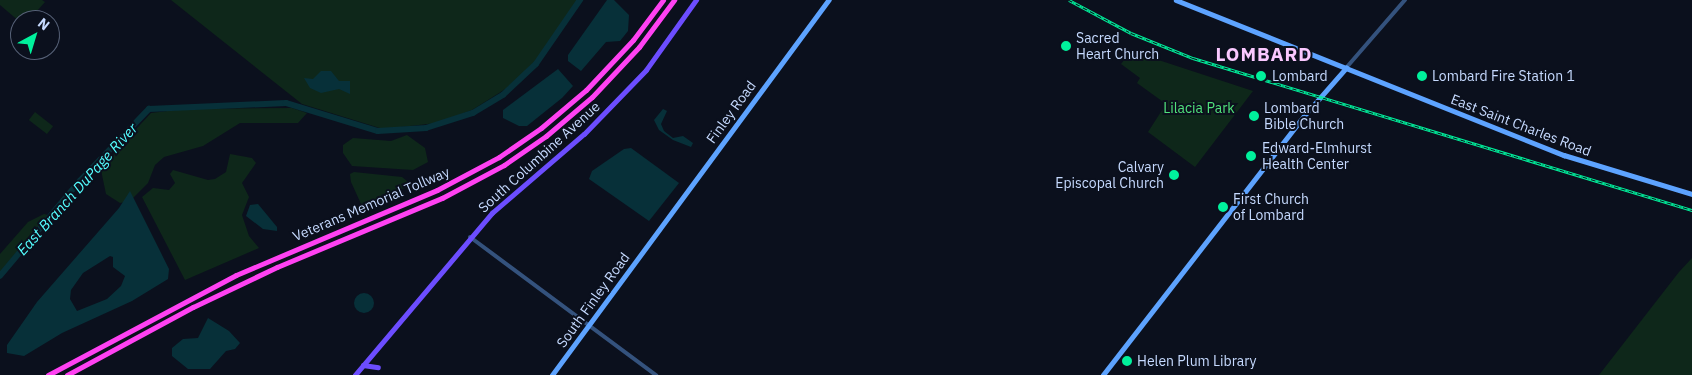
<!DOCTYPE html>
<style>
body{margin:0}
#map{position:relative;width:1692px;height:375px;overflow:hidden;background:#0b101d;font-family:"IBM Plex Sans",sans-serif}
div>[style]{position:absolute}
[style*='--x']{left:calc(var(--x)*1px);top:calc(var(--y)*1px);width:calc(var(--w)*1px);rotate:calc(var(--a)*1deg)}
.green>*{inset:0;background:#0e271a;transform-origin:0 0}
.water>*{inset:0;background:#073039}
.round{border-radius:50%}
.river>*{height:5.5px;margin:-2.75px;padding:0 2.75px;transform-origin:2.75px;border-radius:2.75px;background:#073039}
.tertiary>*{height:4px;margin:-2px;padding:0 2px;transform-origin:2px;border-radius:2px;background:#34527d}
.secondary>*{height:4.5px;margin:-2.25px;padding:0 2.25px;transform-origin:2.25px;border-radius:2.25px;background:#5da3ff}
.primary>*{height:4.5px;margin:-2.25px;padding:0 2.25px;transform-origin:2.25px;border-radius:2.25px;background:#6c4dff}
.motorway>*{height:5px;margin:-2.5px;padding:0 2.5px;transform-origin:2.5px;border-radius:2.5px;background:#ff41f2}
.rail>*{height:3px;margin-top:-1.5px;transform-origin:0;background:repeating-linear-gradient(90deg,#0b101d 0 4px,#00f19c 0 8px);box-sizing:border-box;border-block:1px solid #00f19c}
.dots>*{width:14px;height:14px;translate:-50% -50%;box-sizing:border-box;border:2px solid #0b101d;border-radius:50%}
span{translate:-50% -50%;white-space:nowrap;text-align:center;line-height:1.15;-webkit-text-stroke:4px #0b101d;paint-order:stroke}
.poi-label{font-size:14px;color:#c6daff}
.left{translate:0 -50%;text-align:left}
.right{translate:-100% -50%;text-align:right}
.park-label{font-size:14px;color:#50e17b}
.street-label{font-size:14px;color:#c6daff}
.water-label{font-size:15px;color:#54fdff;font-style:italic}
.district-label{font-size:19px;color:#fac8ff;font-weight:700;letter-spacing:1px}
.north{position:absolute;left:10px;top:10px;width:50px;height:50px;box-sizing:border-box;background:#0b101d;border:1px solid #566177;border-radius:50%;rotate:39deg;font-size:14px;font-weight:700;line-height:20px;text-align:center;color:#c6daff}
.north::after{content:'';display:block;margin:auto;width:18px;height:22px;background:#00f19c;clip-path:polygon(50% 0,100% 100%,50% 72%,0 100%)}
</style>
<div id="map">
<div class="green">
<i style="clip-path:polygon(0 0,42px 0,45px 2px,29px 20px,20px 22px,0 5px)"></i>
<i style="clip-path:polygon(171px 0,578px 0,533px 64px,507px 88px,472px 110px,437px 123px,383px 129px,302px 104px)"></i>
<i style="clip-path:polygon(1131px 51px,1253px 91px,1195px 167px,1148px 132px,1166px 104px,1137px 83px,1140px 78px,1121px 64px)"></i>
<i style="clip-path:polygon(292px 108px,307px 113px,298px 123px,240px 123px,203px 146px,164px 157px,155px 165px,148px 183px,130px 201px,120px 203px,106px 194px,101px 170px,104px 164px,151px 113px,184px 109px)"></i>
<i style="left:35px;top:112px;width:23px;height:10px;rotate:38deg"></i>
<i style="clip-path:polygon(407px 135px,425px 148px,428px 162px,413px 170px,352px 166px,343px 153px,343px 145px,353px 138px,391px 141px)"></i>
<i style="clip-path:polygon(230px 154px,252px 158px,256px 163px,242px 183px,249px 197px,242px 215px,249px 236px,259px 248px,185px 280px,142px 197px,153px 188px,169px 190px,175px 183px,170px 174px,173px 170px,208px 180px,215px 179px,226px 172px)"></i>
<i style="clip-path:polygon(354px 172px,402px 177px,412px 185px,362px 206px,351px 182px,350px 174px)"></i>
<i style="clip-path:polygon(44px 214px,48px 215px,0 272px,0 254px,28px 222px)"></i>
<i style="clip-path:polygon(1692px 258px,1692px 375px,1599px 375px,1679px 272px)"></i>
</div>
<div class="water">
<i style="clip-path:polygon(607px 0,614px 0,629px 15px,628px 31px,620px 41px,606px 42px,581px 71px,568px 61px,568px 55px)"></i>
<i style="clip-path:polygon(558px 69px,573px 86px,562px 98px,527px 126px,519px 126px,503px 118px,503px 110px)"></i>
<i style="clip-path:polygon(321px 71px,331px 71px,339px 81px,350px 81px,350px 94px,339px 89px,321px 93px,310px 88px,304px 78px,313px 79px)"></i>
<i style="clip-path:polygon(663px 109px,667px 111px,661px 124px,664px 131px,673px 138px,683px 136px,693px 143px,691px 147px,673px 140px,659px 130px,654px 120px)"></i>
<i style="clip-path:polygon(631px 148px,679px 183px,649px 221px,589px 179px,592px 171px,624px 149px)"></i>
<i style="clip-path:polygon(evenodd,130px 191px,169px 269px,168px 279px,132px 301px,62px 333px,24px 356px,7px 353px,7px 345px,37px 302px,119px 208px,130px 191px,110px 256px,113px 257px,113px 267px,125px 276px,121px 286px,107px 299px,77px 311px,70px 299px,71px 290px,83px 273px,110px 256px)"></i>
<i style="clip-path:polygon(258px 204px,277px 227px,277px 231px,263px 229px,246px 216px,250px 205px)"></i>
<i class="round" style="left:354px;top:293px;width:20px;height:20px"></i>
<i style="clip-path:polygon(208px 318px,229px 331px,240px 343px,235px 349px,226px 351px,210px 369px,188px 369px,172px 356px,172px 348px,183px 339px,198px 338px)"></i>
</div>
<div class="river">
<i style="--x:0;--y:276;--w:123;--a:-50"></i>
<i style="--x:79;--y:182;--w:101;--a:-46.2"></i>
<i style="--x:149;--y:109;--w:137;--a:-2.5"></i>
<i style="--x:286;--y:103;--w:96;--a:16.9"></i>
<i style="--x:378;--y:131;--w:48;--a:-3.6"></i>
<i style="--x:426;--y:128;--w:49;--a:-17.7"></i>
<i style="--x:473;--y:113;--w:35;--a:-31"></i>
<i style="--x:503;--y:95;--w:45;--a:-43.2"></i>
<i style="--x:536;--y:64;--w:78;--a:-55.5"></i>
</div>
<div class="tertiary">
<i style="--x:1346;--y:68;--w:90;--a:-49.1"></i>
<i style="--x:470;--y:237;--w:232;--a:36.6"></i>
</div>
<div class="secondary">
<i style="--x:1176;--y:0;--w:418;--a:21.8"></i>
<i style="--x:1564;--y:155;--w:134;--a:16.9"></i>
<i style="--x:552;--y:375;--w:466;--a:-53.6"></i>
<i style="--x:1103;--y:375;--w:328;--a:-52.2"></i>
<i style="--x:1304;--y:116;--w:64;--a:-48.8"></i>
</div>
<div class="primary">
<i style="--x:363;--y:365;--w:15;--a:8"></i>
<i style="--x:355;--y:375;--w:212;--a:-49.8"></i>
<i style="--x:492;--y:213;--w:121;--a:-40.7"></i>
<i style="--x:584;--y:134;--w:89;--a:-45.9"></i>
<i style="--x:646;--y:70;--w:86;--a:-54.5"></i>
</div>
<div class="motorway">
<i style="--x:48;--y:375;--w:213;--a:-28"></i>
<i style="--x:236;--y:275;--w:218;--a:-22.9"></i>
<i style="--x:437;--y:190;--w:70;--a:-28"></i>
<i style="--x:499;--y:157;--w:51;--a:-34.6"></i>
<i style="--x:541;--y:128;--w:59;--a:-40.2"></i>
<i style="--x:586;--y:90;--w:69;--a:-46.8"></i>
<i style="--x:633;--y:40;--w:50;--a:-53.1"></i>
<i style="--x:67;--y:375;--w:143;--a:-28.4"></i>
<i style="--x:193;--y:307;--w:93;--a:-25.5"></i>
<i style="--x:277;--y:267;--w:179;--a:-22.7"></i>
<i style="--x:442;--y:198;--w:70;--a:-28"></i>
<i style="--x:504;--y:165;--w:51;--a:-34.6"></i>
<i style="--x:546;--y:136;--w:60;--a:-40.3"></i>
<i style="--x:592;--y:97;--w:69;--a:-46.8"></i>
<i style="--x:639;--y:47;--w:59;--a:-53.3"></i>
</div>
<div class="rail">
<i style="--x:1069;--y:0;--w:70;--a:28"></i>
<i style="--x:1131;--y:33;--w:67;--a:22"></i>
<i style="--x:1193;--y:58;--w:522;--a:16.94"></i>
</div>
<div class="dots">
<i style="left:1066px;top:46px;background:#00f19c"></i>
<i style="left:1261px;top:76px;background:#00f19c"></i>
<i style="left:1422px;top:76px;background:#00f19c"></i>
<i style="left:1254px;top:116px;background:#00f19c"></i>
<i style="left:1251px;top:156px;background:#00f19c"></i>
<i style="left:1174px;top:175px;background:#00f19c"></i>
<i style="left:1223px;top:207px;background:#00f19c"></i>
<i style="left:1127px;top:361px;background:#00f19c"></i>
</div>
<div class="poi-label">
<span class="left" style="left:1076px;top:46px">Sacred<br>Heart Church</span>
<span class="left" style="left:1272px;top:76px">Lombard</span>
<span class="left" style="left:1432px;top:76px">Lombard Fire Station 1</span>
<span class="left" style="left:1264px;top:116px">Lombard<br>Bible Church</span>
<span class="left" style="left:1262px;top:156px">Edward-Elmhurst<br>Health Center</span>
<span class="right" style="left:1164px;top:175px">Calvary<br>Episcopal Church</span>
<span class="left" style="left:1233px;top:207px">First Church<br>of Lombard</span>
<span class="left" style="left:1137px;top:361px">Helen Plum Library</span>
</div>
<div class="park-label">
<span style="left:1199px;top:108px">Lilacia Park</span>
</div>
<div class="street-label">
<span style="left:731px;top:112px;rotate:-54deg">Finley Road</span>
<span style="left:1521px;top:125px;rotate:21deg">East Saint Charles Road</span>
<span style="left:539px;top:157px;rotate:-42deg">South Columbine Avenue</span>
<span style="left:371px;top:204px;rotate:-23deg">Veterans Memorial Tollway</span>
<span style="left:593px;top:300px;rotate:-54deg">South Finley Road</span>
</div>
<div class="water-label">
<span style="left:77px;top:189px;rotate:-48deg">East Branch DuPage River</span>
</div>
<div class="district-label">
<span style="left:1264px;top:55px">LOMBARD</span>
</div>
<div class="north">N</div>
</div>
